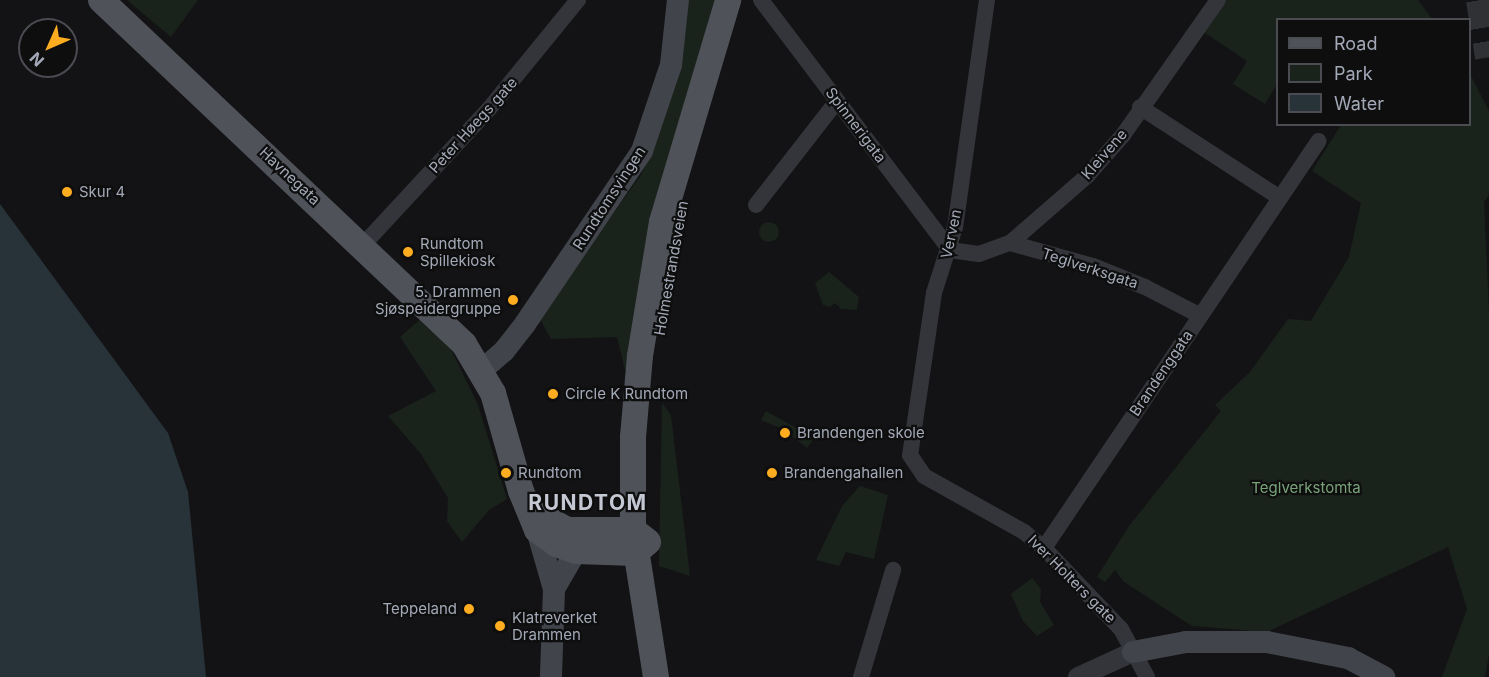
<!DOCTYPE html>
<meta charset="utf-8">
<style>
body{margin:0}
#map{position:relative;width:1489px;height:677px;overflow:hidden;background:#131315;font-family:Inter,sans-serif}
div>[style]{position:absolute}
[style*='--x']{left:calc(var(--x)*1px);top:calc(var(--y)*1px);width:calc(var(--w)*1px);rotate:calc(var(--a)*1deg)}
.green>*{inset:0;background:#1a231b}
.round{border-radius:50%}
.water>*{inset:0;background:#283239}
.motorway-tunnel>*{height:28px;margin-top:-14px;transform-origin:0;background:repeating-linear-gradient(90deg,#303135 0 28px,transparent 0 42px)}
.minor>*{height:16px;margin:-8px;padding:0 8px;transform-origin:8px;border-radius:8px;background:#33353a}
.tertiary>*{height:20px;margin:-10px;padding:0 10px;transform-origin:10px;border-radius:10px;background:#33353a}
.secondary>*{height:22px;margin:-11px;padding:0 11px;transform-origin:11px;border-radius:11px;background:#41444a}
.primary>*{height:26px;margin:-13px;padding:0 13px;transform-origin:13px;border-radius:13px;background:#4f5259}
.dots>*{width:16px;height:16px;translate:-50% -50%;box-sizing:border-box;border:3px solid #0e0e0f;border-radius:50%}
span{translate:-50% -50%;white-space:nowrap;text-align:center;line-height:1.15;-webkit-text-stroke:4.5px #0e0e0f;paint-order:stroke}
.street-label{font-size:15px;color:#a3a9b6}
.poi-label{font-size:15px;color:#a3a9b6}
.left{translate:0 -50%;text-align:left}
.right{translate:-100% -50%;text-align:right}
.park-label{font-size:15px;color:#78a379}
.district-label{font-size:21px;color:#c4c8d2;font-weight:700;letter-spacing:1.5px}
.legend{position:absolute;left:1276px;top:18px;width:195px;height:108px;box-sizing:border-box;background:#0e0e0f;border:2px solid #4a4c52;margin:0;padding:8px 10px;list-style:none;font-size:18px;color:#a3a9b6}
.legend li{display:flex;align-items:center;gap:12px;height:30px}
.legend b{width:30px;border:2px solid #4a4c52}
.north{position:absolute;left:18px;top:18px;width:60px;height:60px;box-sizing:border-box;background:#0e0e0f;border:2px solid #4a4c52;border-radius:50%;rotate:225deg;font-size:16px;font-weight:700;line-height:24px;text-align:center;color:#a3a9b6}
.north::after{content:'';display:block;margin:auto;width:21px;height:27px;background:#ffad20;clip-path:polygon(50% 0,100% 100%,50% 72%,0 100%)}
</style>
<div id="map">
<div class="green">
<i style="clip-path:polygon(127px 0,198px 0,171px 37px)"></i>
<i style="clip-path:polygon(686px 0,720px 0,630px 371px,625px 370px,617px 337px,551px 339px,539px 317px,641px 175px,661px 126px)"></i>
<i style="clip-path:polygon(1224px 0,1418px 0,1432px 19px,1278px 20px,1277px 84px,1265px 104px,1233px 84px,1247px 61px,1202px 31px)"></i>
<i style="clip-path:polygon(1470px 74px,1489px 111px,1489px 195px,1484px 202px,1489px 311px,1489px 654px,1485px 677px,1442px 677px,1467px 609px,1448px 547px,1267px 632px,1192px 626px,1124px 582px,1115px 570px,1105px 582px,1097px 577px,1129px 526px,1221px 411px,1215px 405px,1250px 372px,1288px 319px,1311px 321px,1349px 257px,1361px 203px,1312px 171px,1341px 125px,1470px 124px)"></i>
<i class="round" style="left:759px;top:222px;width:20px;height:20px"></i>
<i style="clip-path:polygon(829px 272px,859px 297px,857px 310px,841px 309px,835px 303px,830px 307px,823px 305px,815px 283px)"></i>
<i style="clip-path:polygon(423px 317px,449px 345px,478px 405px,507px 499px,489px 510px,462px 542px,447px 521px,448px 498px,421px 454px,388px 416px,436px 391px,400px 337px)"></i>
<i style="clip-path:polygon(662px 403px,671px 415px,690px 576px,659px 566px)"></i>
<i style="clip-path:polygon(766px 411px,814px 438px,807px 448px,783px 429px,761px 420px)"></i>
<i style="clip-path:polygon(860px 486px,888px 495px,874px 559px,846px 552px,839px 566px,816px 560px,842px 506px)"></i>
<i style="clip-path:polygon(1032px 578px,1041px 589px,1040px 602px,1054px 625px,1037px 636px,1023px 621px,1011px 594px)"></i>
</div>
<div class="water">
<i style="clip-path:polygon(0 204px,168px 433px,188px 492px,206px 677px,0 677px)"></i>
</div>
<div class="motorway-tunnel">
<i style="--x:1480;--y:0;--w:58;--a:81"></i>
</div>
<div class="minor">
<i style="--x:761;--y:0;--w:313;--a:52.9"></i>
<i style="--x:987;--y:0;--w:229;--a:98"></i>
<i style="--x:955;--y:227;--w:69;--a:107.7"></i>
<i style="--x:934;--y:293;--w:164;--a:98.4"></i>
<i style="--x:910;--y:455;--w:25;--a:56"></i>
<i style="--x:924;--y:476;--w:115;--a:29.2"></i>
<i style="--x:1024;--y:532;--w:26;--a:39"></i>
<i style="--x:1044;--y:548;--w:112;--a:46.5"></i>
<i style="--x:1121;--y:629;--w:55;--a:61.6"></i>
<i style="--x:1140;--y:107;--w:167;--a:33"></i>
<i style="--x:756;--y:205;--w:132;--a:-52.1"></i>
<i style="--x:1010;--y:243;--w:86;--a:15.5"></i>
<i style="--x:1093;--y:266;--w:56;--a:22"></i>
<i style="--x:1145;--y:287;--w:61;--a:27.4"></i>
<i style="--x:363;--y:245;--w:185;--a:-47.2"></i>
<i style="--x:489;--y:109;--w:141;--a:-50.8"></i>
<i style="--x:950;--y:250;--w:29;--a:8"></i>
<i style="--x:979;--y:254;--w:33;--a:-20"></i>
<i style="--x:1010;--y:243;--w:102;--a:-41"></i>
<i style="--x:1087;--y:176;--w:55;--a:-48.7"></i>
<i style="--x:1123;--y:135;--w:165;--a:-54.9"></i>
<i style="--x:1044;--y:548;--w:491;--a:-56"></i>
<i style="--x:861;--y:677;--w:112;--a:-73.3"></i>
</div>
<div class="tertiary">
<i style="--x:1078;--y:677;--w:60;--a:-24.4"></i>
</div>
<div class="secondary">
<i style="--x:482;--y:370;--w:29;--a:-41"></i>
<i style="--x:504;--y:351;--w:34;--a:-52"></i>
<i style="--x:525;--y:324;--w:209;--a:-55.9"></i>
<i style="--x:642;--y:151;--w:91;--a:-71.4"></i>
<i style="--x:671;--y:65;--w:65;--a:-83.9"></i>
<i style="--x:537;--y:530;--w:61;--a:73.9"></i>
<i style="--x:554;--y:589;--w:88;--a:92"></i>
<i style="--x:554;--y:589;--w:44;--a:-59.9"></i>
<i style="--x:576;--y:551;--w:17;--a:-114"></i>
<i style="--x:1133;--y:652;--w:54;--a:-10.7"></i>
<i style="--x:1186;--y:642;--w:81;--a:0"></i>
<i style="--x:1267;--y:642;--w:83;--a:11.2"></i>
<i style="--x:1348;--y:658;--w:41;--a:27.8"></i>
</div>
<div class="primary">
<i style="--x:101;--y:0;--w:500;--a:43.46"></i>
<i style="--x:464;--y:344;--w:57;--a:59.4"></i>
<i style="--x:493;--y:393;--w:102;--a:74.1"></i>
<i style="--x:521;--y:491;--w:42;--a:67.7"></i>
<i style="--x:537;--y:530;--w:24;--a:36"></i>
<i style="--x:556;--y:544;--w:21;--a:19"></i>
<i style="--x:576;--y:551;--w:59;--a:1.9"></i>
<i style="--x:635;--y:553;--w:17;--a:-40"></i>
<i style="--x:541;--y:516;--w:30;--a:28"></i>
<i style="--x:567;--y:530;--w:66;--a:0"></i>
<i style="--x:633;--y:530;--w:18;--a:38"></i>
<i style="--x:656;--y:677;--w:149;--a:-98.9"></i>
<i style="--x:633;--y:530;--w:93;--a:-90"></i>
<i style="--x:633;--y:437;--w:81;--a:-85.1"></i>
<i style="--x:640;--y:356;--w:136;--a:-80.7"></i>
<i style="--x:662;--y:222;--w:232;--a:-73.4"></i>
</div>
<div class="dots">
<i style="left:67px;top:192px;background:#ffad20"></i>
<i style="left:408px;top:252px;background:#ffad20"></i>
<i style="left:513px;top:300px;background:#ffad20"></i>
<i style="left:553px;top:394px;background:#ffad20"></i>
<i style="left:785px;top:433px;background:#ffad20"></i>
<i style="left:506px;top:473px;background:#ffad20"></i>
<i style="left:772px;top:473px;background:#ffad20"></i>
<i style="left:469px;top:609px;background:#ffad20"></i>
<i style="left:500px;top:626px;background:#ffad20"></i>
</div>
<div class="street-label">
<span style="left:473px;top:125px;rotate:-48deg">Peter Høegs gate</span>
<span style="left:856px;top:125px;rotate:53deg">Spinnerigata</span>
<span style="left:1104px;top:154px;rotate:-49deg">Kleivene</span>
<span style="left:290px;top:176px;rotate:43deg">Havnegata</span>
<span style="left:609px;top:198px;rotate:-57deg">Rundtomsvingen</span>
<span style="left:951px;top:234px;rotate:-78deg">Verven</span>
<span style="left:671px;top:268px;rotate:-80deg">Holmestrandsveien</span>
<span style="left:1090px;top:268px;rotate:18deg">Teglverksgata</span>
<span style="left:1161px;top:373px;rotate:-56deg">Brandenggata</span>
<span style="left:1072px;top:579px;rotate:45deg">Iver Holters gate</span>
</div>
<div class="poi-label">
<span class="left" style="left:79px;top:192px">Skur 4</span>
<span class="left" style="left:420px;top:252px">Rundtom<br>Spillekiosk</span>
<span class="right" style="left:501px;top:300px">5. Drammen<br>Sjøspeidergruppe</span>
<span class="left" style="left:565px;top:394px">Circle K Rundtom</span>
<span class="left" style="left:797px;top:433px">Brandengen skole</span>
<span class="left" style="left:518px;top:473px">Rundtom</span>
<span class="left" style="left:784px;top:473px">Brandengahallen</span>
<span class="right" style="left:457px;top:609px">Teppeland</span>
<span class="left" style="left:512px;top:626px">Klatreverket<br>Drammen</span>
</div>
<div class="park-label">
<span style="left:1306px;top:488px">Teglverkstomta</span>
</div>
<div class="district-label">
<span style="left:588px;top:503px">RUNDTOM</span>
</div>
<ul class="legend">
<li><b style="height:8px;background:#4f5259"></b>Road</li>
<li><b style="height:16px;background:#1a231b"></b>Park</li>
<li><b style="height:16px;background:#283239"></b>Water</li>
</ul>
<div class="north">N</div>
</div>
